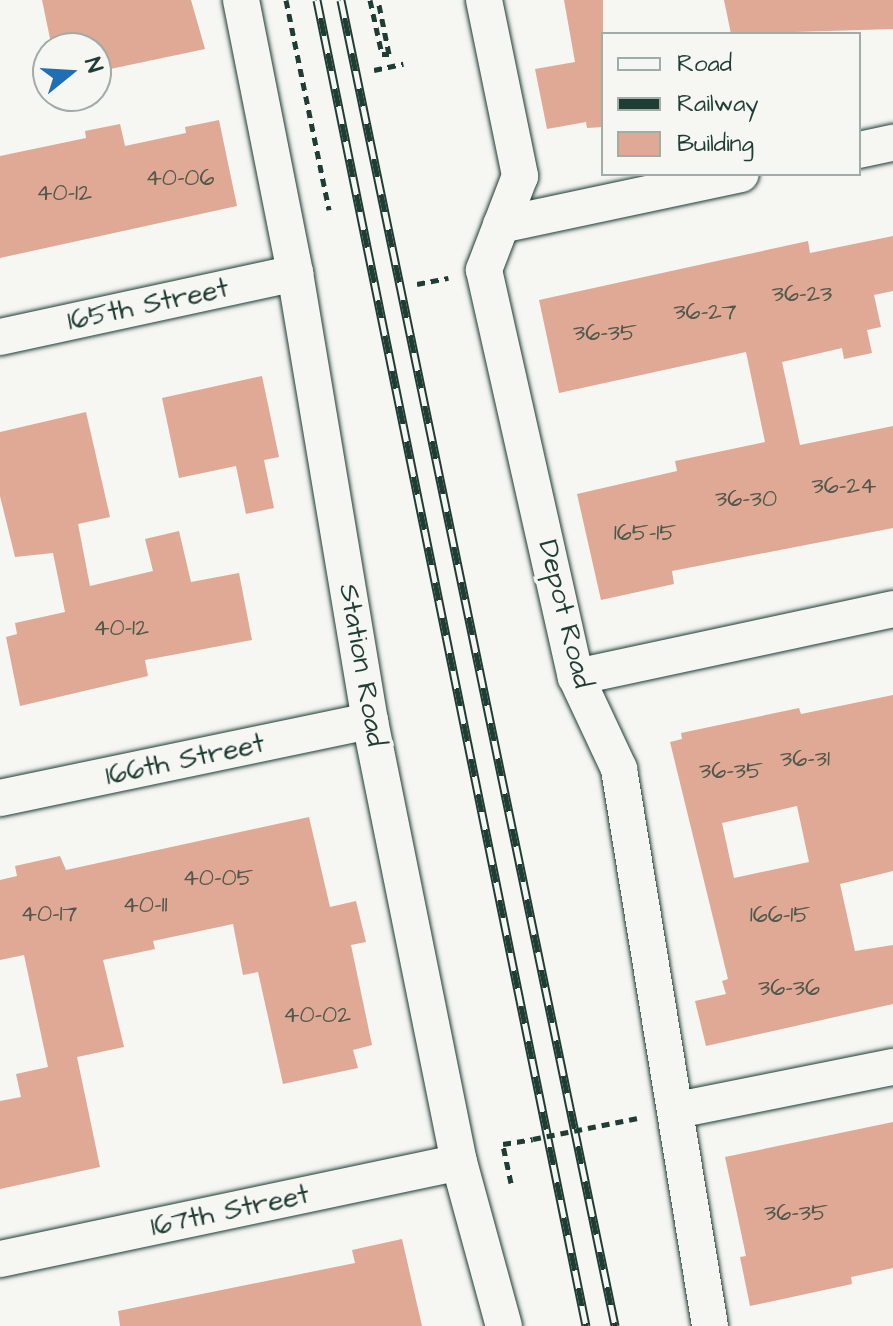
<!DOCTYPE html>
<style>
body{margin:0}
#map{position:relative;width:893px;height:1326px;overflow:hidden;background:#f6f6f2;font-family:"Architects Daughter",sans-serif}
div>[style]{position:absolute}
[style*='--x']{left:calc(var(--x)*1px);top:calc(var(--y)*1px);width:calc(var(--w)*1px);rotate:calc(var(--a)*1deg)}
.building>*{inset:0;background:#dfa995}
.path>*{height:5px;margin-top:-2.5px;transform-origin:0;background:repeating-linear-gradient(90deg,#1f3d34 0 8px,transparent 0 14px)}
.roads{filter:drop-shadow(0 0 2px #1f3d34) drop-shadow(0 0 2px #1f3d34)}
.street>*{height:36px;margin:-18px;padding:0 18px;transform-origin:18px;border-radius:18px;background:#f6f6f2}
.rail>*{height:9px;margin-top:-4.5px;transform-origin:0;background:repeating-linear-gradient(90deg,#f6f6f2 0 18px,#1f3d34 0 36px);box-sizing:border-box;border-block:2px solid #1f3d34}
.path-bridge>*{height:5px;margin-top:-2.5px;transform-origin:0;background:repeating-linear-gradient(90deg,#1f3d34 0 8px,transparent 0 14px)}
span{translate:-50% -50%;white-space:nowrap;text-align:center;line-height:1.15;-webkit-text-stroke:7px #f6f6f2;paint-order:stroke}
.number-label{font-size:24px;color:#4f584c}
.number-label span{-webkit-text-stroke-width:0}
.street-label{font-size:28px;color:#1f3d34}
.legend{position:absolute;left:601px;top:32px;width:260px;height:144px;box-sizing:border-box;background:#f6f6f2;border:2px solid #a0aca6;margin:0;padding:10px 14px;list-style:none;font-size:24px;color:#1f3d34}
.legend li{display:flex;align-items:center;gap:16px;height:40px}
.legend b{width:40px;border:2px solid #a0aca6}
.north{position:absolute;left:32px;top:32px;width:80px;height:80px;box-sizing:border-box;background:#f6f6f2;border:2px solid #a0aca6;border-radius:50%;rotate:72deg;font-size:22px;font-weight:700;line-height:32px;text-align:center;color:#1f3d34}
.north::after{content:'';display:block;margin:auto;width:28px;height:36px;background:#1f6fb2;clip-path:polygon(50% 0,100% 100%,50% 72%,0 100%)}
</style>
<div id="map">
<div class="building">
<i style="clip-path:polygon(42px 0,191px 0,205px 49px,96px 72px,96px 48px,52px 48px)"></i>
<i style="clip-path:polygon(564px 0,603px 0,603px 127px,587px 128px,586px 122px,547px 129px,535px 69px,575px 62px)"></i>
<i style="clip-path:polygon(724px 0,893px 0,893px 29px,731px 34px)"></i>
<i style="clip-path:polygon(219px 120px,237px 206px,0 258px,0 156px,86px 138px,85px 131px,120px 124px,125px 146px,186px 133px,185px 127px)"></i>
<i style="clip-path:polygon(893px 236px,893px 291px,874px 295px,881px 327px,867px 330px,872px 353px,844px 359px,842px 348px,782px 362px,800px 445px,893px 426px,893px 528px,672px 571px,674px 584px,601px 600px,577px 494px,677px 471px,675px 461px,765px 442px,746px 352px,559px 393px,539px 300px,808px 241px,810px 253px)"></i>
<i style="clip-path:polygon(262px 376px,279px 457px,264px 460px,274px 508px,246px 514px,236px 466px,179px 478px,162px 398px)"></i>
<i style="clip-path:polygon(86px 412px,110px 517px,78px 524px,90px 586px,153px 571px,145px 539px,179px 531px,191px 582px,239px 573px,252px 640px,145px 660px,148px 676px,20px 706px,6px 637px,17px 634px,15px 623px,65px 612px,53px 553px,15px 557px,0 496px,0 432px)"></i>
<i style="clip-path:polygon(evenodd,893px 695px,893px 871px,840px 884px,855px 951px,893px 945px,893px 1004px,706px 1046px,695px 1001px,726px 994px,722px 981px,728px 979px,670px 742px,682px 739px,681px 733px,799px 708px,801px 714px,893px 695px,797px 806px,809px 862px,734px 878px,722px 823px,797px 806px)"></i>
<i style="clip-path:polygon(309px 817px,330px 907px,356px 901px,366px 942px,351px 945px,372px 1045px,353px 1050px,358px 1068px,283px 1084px,258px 972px,243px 975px,233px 924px,153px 941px,155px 949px,103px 960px,124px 1047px,77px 1057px,100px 1167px,0 1189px,0 1101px,21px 1097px,16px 1074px,48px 1067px,24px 955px,0 960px,0 880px,17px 876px,15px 866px,60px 856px,66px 870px)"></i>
<i style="clip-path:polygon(893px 1122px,893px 1268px,851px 1277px,852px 1284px,750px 1306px,740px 1257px,746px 1256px,725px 1157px)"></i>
<i style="clip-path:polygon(402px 1239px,422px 1326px,120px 1326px,118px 1311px,355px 1263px,352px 1250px)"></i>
</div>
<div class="path">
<i style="--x:286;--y:0;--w:214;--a:78.4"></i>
<i style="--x:370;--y:0;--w:55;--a:77.5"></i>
<i style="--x:382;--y:54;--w:7;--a:0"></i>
<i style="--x:389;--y:54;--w:55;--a:-101.5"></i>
<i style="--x:374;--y:70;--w:30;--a:-12"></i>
<i style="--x:417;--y:284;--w:32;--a:-11"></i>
<i style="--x:511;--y:1183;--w:40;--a:-102"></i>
<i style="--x:503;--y:1144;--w:30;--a:-9"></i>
</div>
<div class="roads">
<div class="street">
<i style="--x:241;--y:0;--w:278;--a:78.8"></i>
<i style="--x:295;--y:273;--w:454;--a:80.5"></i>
<i style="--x:370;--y:721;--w:450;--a:78.6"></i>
<i style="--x:459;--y:1162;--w:170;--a:74.7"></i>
<i style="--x:484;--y:0;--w:180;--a:78.4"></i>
<i style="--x:520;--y:176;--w:101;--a:111"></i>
<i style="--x:484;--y:270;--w:417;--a:77.3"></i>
<i style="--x:576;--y:677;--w:102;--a:64.9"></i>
<i style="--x:619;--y:769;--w:564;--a:80.72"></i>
<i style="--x:859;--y:150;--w:35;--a:-12"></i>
<i style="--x:501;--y:225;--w:245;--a:-12"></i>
<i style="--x:0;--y:337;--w:302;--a:-12.2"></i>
<i style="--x:576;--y:677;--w:324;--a:-12.1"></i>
<i style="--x:0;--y:798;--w:378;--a:-11.8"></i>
<i style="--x:677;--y:1110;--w:220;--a:-11.3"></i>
<i style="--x:0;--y:1259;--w:469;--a:-11.9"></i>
</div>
</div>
<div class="rail">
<i style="--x:317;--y:0;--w:1353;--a:78.53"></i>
<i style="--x:341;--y:0;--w:1354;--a:78.32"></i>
</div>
<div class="path-bridge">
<i style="--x:533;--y:1139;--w:112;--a:-11.3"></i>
</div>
<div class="number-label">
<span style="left:180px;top:179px">40-06</span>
<span style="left:64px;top:194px">40-12</span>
<span style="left:802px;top:295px">36-23</span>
<span style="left:705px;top:313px">36-27</span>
<span style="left:605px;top:334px">36-35</span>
<span style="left:844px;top:487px">36-24</span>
<span style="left:746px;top:500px">36-30</span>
<span style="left:645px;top:534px">165-15</span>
<span style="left:121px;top:629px">40-12</span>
<span style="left:805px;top:760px">36-31</span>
<span style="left:731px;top:772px">36-35</span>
<span style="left:218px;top:879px">40-05</span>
<span style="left:145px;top:906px">40-11</span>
<span style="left:49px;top:915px">40-17</span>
<span style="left:780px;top:916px">166-15</span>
<span style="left:789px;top:989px">36-36</span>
<span style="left:317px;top:1016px">40-02</span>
<span style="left:796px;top:1214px">36-35</span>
</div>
<div class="street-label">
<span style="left:148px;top:305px;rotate:-12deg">165th Street</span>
<span style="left:565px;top:614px;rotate:76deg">Depot Road</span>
<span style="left:362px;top:665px;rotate:80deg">Station Road</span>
<span style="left:185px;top:760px;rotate:-12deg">166th Street</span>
<span style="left:230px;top:1211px;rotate:-12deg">167th Street</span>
</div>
<ul class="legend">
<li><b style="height:10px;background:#f6f6f2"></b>Road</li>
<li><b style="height:10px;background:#1f3d34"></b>Railway</li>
<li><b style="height:22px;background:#dfa995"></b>Building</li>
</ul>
<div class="north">N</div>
</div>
